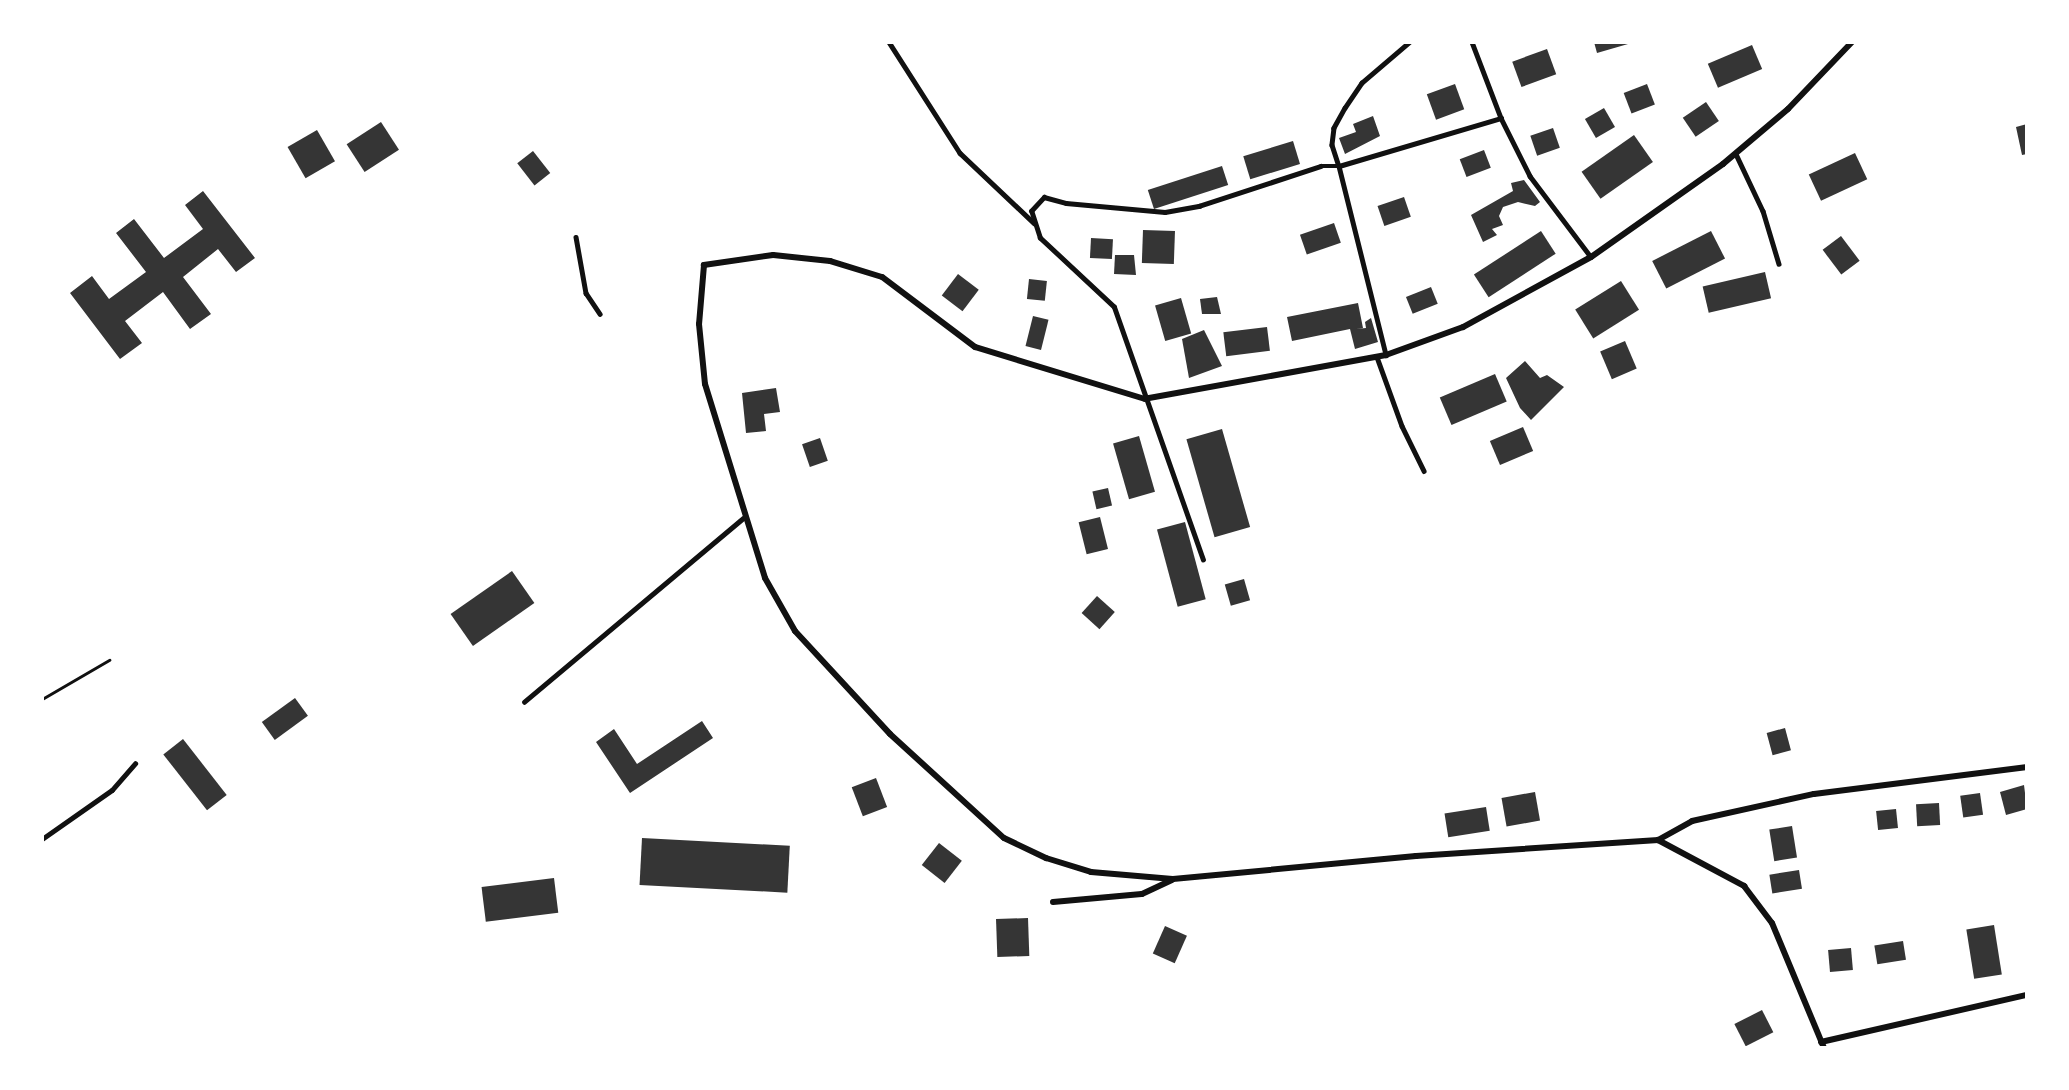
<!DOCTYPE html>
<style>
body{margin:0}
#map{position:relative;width:2069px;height:1090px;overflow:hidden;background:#fff;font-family:"Roboto Condensed",sans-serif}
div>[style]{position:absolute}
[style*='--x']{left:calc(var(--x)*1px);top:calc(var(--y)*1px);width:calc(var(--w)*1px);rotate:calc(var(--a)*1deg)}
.building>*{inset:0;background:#353535;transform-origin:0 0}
.path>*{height:3px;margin:-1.5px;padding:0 1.5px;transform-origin:1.5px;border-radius:1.5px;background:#111}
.service>*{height:4.5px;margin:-2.25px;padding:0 2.25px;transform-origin:2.25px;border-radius:2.25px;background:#111}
.minor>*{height:6px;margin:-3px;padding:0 3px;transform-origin:3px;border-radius:3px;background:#111}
span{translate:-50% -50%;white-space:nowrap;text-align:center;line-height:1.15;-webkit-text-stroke:6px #fff;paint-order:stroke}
.frame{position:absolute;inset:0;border:44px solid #fff;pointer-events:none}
</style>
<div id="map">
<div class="building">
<i style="clip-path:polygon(1594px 42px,1627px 42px,1628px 44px,1597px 53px)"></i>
<i style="left:1752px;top:45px;width:26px;height:48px;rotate:67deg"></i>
<i style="left:1547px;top:49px;width:27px;height:37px;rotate:70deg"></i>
<i style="left:1455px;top:84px;width:27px;height:30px;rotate:70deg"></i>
<i style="left:1647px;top:84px;width:22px;height:25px;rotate:69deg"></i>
<i style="left:1706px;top:102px;width:23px;height:28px;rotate:56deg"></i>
<i style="left:1604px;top:108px;width:22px;height:22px;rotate:60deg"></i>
<i style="clip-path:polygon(1373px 116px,1380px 136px,1345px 154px,1339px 138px,1356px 132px,1353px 124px)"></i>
<i style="left:381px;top:122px;width:33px;height:41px;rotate:57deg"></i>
<i style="clip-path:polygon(2027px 124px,2027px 154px,2022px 155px,2016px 127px)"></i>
<i style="left:1553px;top:128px;width:21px;height:24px;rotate:71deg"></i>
<i style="left:317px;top:130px;width:36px;height:34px;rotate:60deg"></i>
<i style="left:1634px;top:135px;width:33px;height:64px;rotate:55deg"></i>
<i style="left:1293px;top:141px;width:24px;height:52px;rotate:73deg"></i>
<i style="left:1484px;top:150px;width:19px;height:26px;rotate:69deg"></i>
<i style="left:533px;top:151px;width:28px;height:20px;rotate:52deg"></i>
<i style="left:1855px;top:153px;width:29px;height:51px;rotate:65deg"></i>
<i style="left:1222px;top:166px;width:20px;height:78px;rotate:72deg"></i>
<i style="clip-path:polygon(1524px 180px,1540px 202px,1535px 206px,1518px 202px,1503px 207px,1499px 216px,1503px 225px,1492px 229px,1497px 235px,1483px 242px,1471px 215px,1513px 191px,1511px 183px)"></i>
<i style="clip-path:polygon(203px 191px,255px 258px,236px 272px,218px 249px,183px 277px,211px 314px,190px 329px,163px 292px,125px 321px,142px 343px,120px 359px,70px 293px,92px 276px,109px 299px,146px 272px,116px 233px,134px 219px,164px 258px,203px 229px,185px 205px)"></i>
<i style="left:1404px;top:197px;width:21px;height:28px;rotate:71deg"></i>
<i style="left:1334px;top:223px;width:21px;height:36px;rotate:71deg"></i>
<i style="left:1143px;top:230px;width:32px;height:33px;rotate:2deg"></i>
<i style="left:1541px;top:231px;width:27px;height:80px;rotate:57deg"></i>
<i style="left:1711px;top:231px;width:31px;height:66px;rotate:63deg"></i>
<i style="left:1841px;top:236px;width:31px;height:23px;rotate:53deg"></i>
<i style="left:1091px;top:238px;width:22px;height:20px;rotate:3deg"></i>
<i style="clip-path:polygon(1115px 255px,1134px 255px,1136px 275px,1114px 274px)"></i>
<i style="left:1765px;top:272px;width:27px;height:64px;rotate:77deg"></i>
<i style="left:958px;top:274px;width:26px;height:27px;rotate:37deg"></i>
<i style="left:1029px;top:279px;width:18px;height:20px;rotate:6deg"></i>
<i style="left:1621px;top:281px;width:34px;height:54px;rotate:58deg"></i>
<i style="left:1431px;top:287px;width:18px;height:27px;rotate:68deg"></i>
<i style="clip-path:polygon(1217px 297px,1221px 314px,1202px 314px,1200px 299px)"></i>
<i style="left:1181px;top:298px;width:37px;height:27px;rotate:74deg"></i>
<i style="clip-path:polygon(1358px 303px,1363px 328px,1356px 329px,1366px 328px,1365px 322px,1371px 318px,1378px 342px,1355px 349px,1350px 329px,1292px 341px,1287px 317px)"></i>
<i style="left:1033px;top:316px;width:16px;height:31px;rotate:14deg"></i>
<i style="left:1267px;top:327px;width:24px;height:44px;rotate:83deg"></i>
<i style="clip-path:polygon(1204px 330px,1222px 366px,1189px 378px,1182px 339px)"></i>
<i style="left:1625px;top:341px;width:30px;height:27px;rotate:67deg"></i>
<i style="clip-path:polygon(1525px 361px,1540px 378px,1547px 375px,1564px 387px,1531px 420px,1520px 408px,1506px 378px)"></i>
<i style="left:1495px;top:374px;width:30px;height:60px;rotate:67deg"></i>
<i style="clip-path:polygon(776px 388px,780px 412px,764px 414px,766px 431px,746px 433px,742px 393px)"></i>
<i style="left:1523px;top:427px;width:26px;height:36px;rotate:67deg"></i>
<i style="left:1222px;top:429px;width:102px;height:37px;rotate:74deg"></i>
<i style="left:1139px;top:436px;width:58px;height:27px;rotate:74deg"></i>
<i style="left:820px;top:438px;width:24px;height:19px;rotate:71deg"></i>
<i style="left:1108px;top:488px;width:18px;height:16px;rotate:77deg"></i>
<i style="left:1100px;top:517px;width:33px;height:22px;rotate:76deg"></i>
<i style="left:1185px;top:522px;width:80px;height:29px;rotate:75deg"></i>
<i style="left:512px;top:571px;width:39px;height:75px;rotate:55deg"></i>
<i style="left:1244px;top:579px;width:22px;height:20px;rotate:74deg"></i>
<i style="left:1097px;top:596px;width:24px;height:23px;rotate:42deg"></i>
<i style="left:295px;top:698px;width:22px;height:41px;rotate:54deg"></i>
<i style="clip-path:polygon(702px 721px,713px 738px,630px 793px,596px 742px,614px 729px,637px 764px)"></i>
<i style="left:1785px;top:728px;width:23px;height:19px;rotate:75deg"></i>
<i style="left:183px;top:739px;width:71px;height:25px;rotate:52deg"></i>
<i style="left:876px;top:778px;width:31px;height:26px;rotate:69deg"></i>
<i style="clip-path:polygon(2024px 785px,2027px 809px,2006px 815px,2000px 792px)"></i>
<i style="left:1535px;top:792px;width:29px;height:34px;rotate:80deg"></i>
<i style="left:1980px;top:793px;width:22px;height:20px;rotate:82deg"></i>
<i style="left:1939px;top:803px;width:22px;height:23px;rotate:87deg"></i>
<i style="left:1486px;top:807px;width:24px;height:42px;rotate:81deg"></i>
<i style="left:1896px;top:809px;width:19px;height:20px;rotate:84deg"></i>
<i style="left:1792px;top:826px;width:32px;height:23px;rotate:81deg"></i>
<i style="left:642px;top:838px;width:148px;height:47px;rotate:3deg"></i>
<i style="left:939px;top:843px;width:29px;height:28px;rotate:38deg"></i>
<i style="left:1799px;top:870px;width:19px;height:30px;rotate:81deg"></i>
<i style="left:554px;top:878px;width:35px;height:73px;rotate:83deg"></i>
<i style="left:1028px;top:918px;width:38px;height:32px;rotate:88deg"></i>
<i style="left:1994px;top:925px;width:50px;height:28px;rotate:81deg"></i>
<i style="left:1165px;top:926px;width:24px;height:30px;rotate:24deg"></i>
<i style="left:1903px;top:941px;width:19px;height:29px;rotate:81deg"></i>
<i style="left:1851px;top:948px;width:22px;height:23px;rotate:85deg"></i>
<i style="left:1762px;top:1010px;width:25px;height:31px;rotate:63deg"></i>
</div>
<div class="path">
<i style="--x:42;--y:699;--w:78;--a:-30.2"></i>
</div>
<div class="service">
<i style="--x:889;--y:42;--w:132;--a:57.4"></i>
<i style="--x:960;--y:153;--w:102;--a:43.4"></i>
<i style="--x:1410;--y:42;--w:63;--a:139.5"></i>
<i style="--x:1362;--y:83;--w:30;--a:124"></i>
<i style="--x:1345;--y:108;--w:23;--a:119"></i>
<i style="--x:1334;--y:128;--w:17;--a:97"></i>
<i style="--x:1332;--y:145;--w:22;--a:72"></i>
<i style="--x:1339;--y:166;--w:169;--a:-16.5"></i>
<i style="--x:1472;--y:42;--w:81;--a:69.1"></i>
<i style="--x:1501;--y:118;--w:65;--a:63.4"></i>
<i style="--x:1530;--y:176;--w:101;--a:53"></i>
<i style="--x:1736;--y:154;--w:63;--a:64.7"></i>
<i style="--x:1763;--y:211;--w:55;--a:73.2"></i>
<i style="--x:576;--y:237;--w:57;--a:79.9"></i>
<i style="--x:586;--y:293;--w:25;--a:56"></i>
<i style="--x:1377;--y:357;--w:73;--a:70.1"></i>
<i style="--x:1402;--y:426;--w:50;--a:63.9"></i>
<i style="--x:1203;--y:560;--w:268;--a:-109.4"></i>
<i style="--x:1114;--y:307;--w:101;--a:-137"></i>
<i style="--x:1040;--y:238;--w:28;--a:-108"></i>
<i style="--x:1031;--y:211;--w:19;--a:-47"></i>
<i style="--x:1044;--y:197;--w:23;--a:15"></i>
<i style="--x:1066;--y:203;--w:99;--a:5.2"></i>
<i style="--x:1165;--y:212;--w:35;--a:-10"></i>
<i style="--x:1199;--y:206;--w:128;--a:-18.2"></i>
<i style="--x:1321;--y:166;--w:18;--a:0"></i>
<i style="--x:1339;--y:166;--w:195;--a:76"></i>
<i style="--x:524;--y:702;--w:286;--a:-40"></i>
<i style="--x:42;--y:839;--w:85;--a:-35"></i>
<i style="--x:112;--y:790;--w:35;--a:-49"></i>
</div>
<div class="minor">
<i style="--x:1852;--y:42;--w:93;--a:133.7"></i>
<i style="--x:1788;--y:109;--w:85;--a:139.8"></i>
<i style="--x:1723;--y:164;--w:161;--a:144.8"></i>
<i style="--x:1591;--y:257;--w:146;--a:151.3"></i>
<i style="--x:1463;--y:327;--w:82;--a:160"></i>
<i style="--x:1386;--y:355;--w:245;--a:169.7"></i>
<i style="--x:1145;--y:399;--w:178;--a:-163"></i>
<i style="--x:975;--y:347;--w:116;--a:-143"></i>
<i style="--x:882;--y:277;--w:54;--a:-162.9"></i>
<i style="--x:830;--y:261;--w:57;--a:-174"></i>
<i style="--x:773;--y:255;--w:70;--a:171.8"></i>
<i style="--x:704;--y:265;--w:59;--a:94.8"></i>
<i style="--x:699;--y:324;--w:60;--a:84.3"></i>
<i style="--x:705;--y:384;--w:203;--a:72.8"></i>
<i style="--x:765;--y:578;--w:61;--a:60.5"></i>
<i style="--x:795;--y:631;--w:140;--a:47.3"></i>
<i style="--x:890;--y:734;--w:154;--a:42.4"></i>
<i style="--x:1004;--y:838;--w:47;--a:25.5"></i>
<i style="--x:1046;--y:858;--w:47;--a:17.3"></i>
<i style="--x:1091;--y:872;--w:82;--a:4.9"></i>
<i style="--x:1173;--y:879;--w:244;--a:-5.4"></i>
<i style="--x:1416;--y:856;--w:243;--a:-3.8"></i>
<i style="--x:1658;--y:840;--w:39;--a:-29"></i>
<i style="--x:1692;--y:821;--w:125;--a:-12.5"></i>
<i style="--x:1814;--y:794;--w:215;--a:-7.2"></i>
<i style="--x:1658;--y:840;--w:98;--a:28.1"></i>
<i style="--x:1744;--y:886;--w:46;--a:52.9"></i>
<i style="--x:1772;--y:923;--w:135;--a:67.4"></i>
<i style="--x:1053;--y:902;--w:89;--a:-5.1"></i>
<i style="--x:1142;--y:894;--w:33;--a:-25"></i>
<i style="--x:1821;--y:1042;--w:211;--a:-12.9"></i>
</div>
<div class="frame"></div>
</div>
